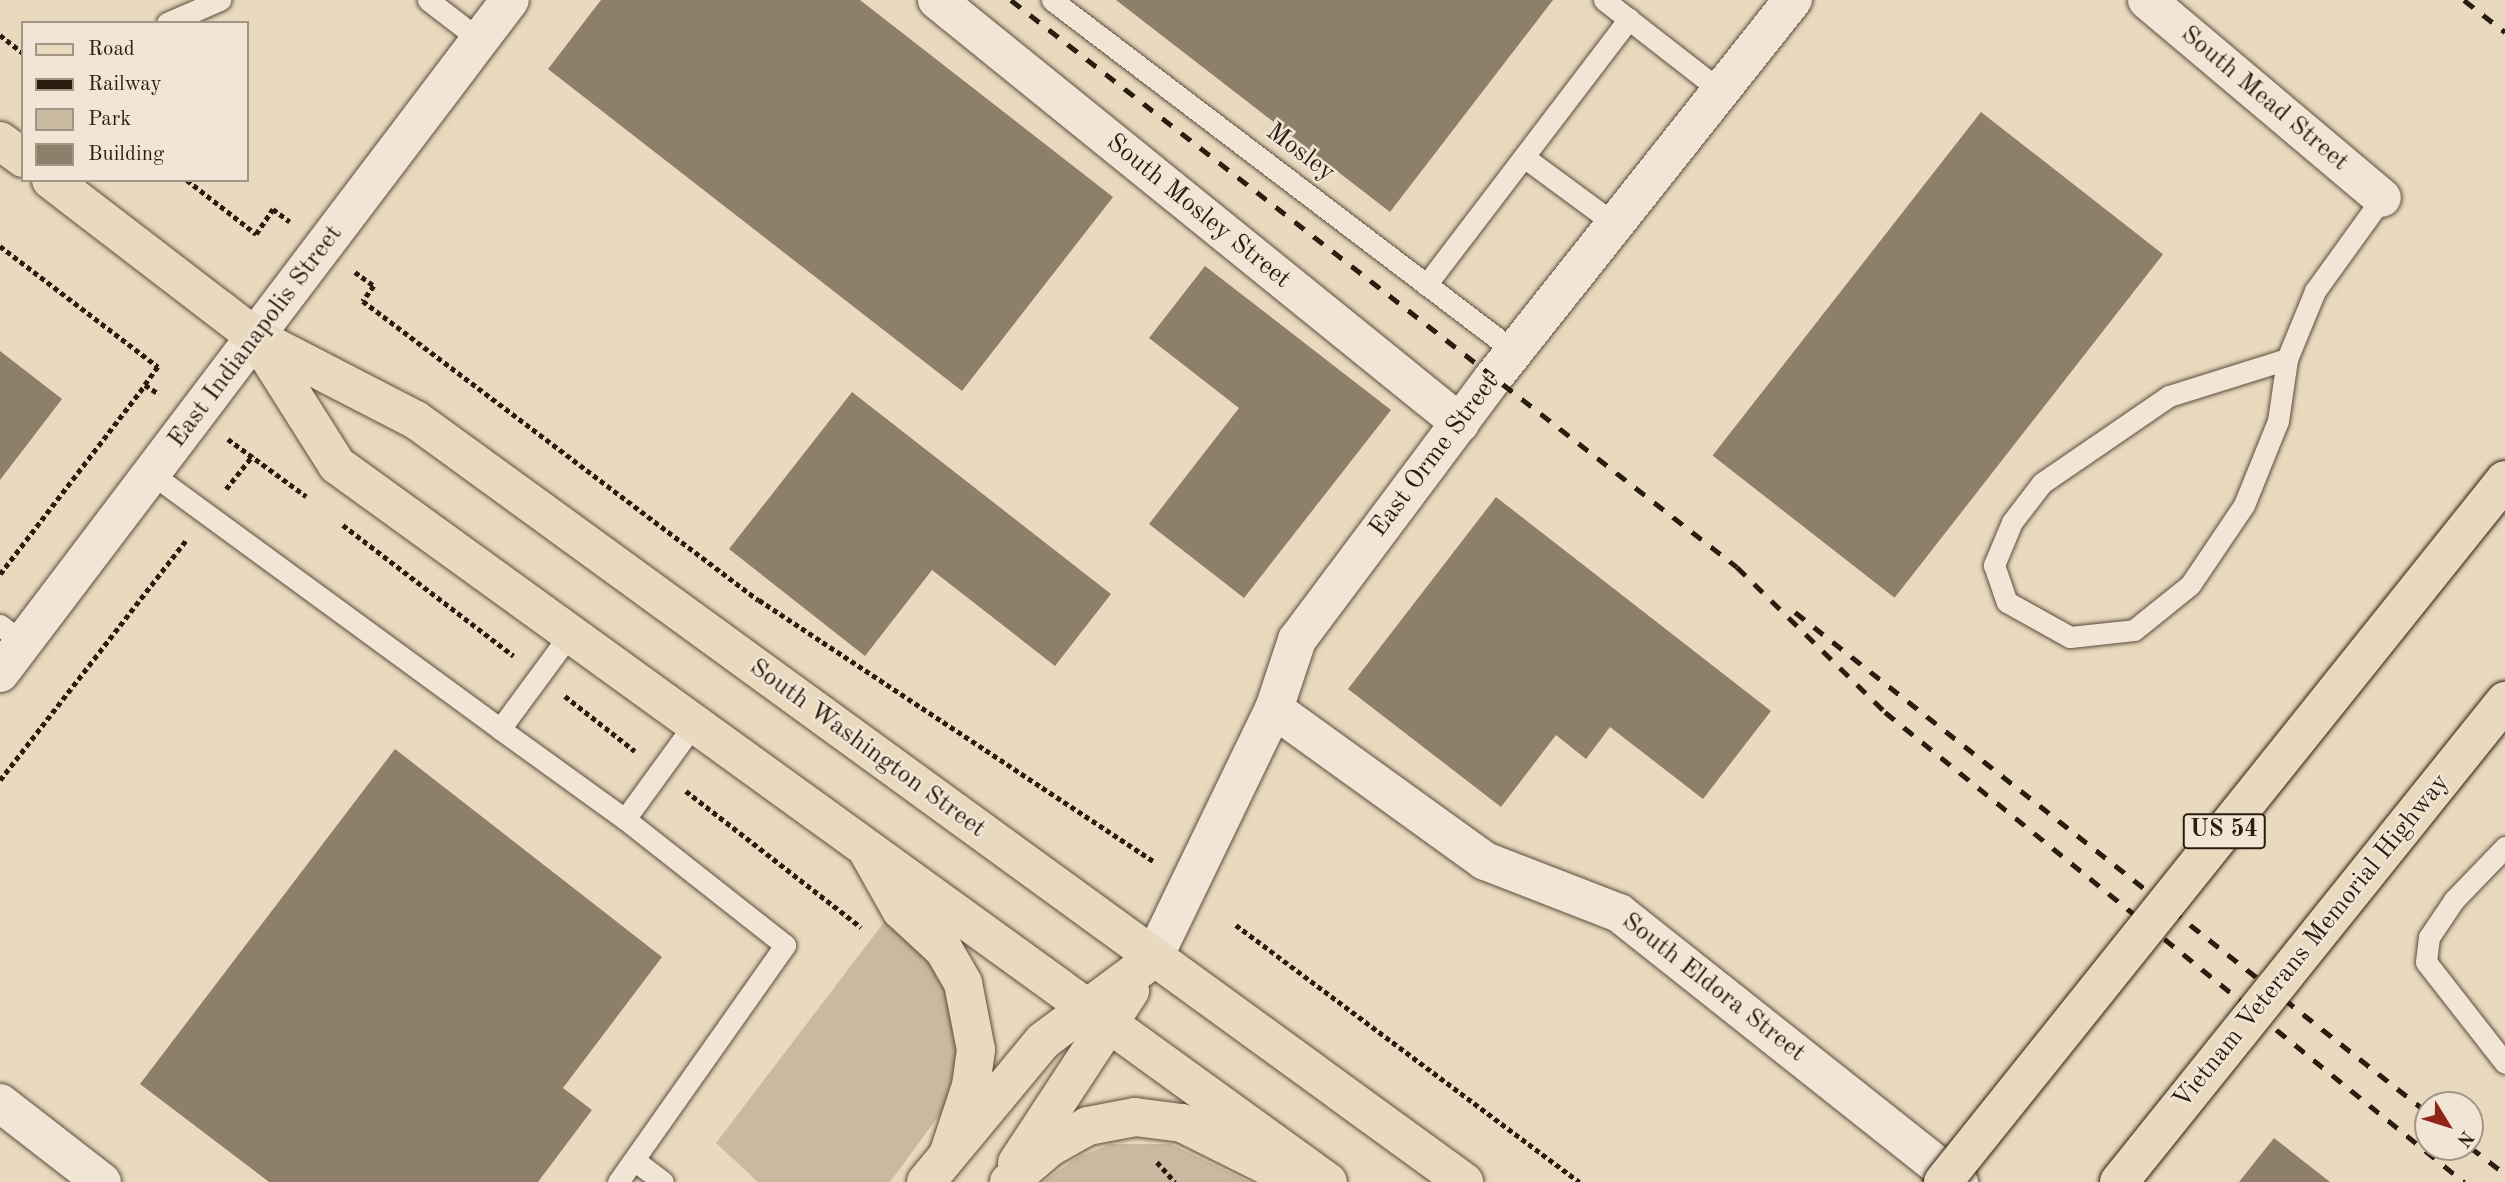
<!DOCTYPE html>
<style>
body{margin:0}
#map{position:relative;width:2505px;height:1182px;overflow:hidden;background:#e9d9be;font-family:"Old Standard TT",serif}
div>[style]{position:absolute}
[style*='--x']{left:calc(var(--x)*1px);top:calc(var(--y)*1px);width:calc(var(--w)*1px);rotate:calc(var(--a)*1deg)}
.green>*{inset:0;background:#c9b9a0}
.building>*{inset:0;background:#8d7f6a;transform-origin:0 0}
.path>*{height:4.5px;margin-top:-2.25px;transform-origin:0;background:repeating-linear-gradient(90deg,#2a1d10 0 5px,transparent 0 8.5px)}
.roads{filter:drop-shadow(0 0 2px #5a4c3c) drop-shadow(0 0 2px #5a4c3c)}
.lane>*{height:21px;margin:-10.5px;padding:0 10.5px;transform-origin:10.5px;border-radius:10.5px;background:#f1e6d5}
.street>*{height:38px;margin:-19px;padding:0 19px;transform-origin:19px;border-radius:19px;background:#f1e6d5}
.primary>*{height:38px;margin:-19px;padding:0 19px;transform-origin:19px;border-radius:19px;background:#e9d9be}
.highway>*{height:38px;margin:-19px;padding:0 19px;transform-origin:19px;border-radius:19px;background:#e9d9be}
.rail>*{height:5px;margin-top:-2.5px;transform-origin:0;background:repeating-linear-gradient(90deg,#2a1d10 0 12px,transparent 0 24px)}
.bridges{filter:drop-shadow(0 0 2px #2a1d10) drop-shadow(0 0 2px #2a1d10)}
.highway-bridge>*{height:38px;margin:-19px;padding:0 19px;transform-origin:19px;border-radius:19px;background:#e9d9be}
span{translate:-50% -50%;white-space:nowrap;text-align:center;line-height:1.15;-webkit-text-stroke:5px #f1e6d5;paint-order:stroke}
.shield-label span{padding:2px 5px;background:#f1e6d5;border:2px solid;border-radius:5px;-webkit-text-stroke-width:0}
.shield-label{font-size:24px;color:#2a1d10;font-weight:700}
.street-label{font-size:26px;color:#2a1d10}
.legend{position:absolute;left:21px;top:21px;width:228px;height:161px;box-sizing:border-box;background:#f1e6d5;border:2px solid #a19686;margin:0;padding:9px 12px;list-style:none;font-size:21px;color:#2a1d10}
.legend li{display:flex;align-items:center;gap:14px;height:35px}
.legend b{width:35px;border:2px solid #a19686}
.north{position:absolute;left:2414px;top:1091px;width:70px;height:70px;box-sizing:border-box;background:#f1e6d5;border:2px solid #a19686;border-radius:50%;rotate:128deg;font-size:19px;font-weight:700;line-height:28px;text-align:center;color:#2a1d10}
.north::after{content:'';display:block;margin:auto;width:24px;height:32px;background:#8f2418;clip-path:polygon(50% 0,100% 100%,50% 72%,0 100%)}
</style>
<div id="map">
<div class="green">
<i style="clip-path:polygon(885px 921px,920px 951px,945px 985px,957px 1024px,955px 1068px,943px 1110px,890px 1182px,758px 1182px,716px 1143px)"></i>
<i style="clip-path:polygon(1111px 1144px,1171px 1144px,1249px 1182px,1043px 1182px,1078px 1157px)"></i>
</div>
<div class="building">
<i style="clip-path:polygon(601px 0,860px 0,1113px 197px,962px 391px,548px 69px)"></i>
<i style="clip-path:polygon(1116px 0,1553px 0,1390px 212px)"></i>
<i style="left:1981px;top:112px;width:231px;height:436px;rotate:38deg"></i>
<i style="clip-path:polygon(1205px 266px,1391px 410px,1244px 598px,1149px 524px,1239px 408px,1149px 338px)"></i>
<i style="clip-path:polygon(0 351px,62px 399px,0 480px)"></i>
<i style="clip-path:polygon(852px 392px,1111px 594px,1055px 666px,932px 570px,865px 656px,729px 549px)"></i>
<i style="clip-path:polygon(1496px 497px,1771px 711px,1703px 799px,1610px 727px,1586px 759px,1556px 735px,1501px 807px,1348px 689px)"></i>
<i style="clip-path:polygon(395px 749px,662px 957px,563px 1088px,592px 1110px,538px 1182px,269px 1182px,140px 1084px)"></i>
<i style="clip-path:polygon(2274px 1138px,2330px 1182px,2239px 1182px)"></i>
</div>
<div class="path">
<i style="--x:0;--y:35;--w:29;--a:38"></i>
<i style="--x:187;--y:180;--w:88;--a:38"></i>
<i style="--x:256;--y:234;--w:30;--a:-56"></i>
<i style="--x:273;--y:209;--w:21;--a:37"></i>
<i style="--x:0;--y:246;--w:199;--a:37.4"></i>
<i style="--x:158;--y:367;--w:22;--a:126"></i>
<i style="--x:145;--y:385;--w:17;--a:33"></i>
<i style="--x:355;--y:272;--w:24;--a:36"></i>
<i style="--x:374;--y:286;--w:19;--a:126"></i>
<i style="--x:363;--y:301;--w:496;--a:37.1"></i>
<i style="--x:759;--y:600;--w:475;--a:33.5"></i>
<i style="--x:228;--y:439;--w:97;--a:36.2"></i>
<i style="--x:226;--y:489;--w:43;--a:-51.5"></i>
<i style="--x:343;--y:525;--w:215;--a:37.5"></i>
<i style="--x:0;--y:574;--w:238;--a:-52.5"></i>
<i style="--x:565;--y:696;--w:89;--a:38.2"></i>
<i style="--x:0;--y:780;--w:304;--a:-52.2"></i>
<i style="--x:686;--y:791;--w:222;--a:37.9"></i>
<i style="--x:1236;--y:925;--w:429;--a:36.8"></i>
<i style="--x:1157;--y:1162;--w:27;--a:48"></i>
</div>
<div class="roads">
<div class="lane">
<i style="--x:428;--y:0;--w:66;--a:37.6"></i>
<i style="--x:1052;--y:0;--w:580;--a:37.23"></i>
<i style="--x:1604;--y:0;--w:148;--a:37.9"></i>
<i style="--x:167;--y:23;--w:58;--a:-23.5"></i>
<i style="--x:1524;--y:157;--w:113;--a:36.4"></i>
<i style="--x:1426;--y:285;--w:335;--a:-52.7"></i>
<i style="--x:2287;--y:359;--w:124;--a:162.6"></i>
<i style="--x:2169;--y:396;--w:154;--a:145.6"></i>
<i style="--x:2042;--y:483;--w:49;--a:127.6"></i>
<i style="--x:2012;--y:522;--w:47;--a:112.7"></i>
<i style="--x:1994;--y:565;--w:39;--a:71"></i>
<i style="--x:2007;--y:602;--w:72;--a:29.1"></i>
<i style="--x:2070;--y:637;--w:64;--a:-6.2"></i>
<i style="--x:2134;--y:630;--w:72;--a:-38.8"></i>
<i style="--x:2190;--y:585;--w:97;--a:-56"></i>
<i style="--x:2244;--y:505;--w:91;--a:-68"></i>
<i style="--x:2278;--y:421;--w:63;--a:-81.7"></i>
<i style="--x:2287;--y:359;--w:74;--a:-67.6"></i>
<i style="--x:2315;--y:291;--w:115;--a:-54.2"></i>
<i style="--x:152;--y:474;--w:431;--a:36.2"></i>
<i style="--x:0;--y:625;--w:29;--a:38"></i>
<i style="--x:570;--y:634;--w:118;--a:126.4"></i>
<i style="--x:500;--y:729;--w:154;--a:35.8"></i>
<i style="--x:2505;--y:847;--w:74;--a:133.9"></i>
<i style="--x:2454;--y:900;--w:45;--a:124"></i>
<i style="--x:2429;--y:937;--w:25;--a:97"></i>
<i style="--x:2426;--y:962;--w:128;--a:52"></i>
<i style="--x:634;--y:1160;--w:36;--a:37"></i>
<i style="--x:618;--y:1182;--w:290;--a:-54.8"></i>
<i style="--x:785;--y:945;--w:204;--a:-141.8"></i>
<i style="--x:625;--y:819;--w:117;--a:-54"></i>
</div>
<div class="street">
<i style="--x:937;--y:0;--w:673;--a:38.97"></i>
<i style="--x:2147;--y:0;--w:307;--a:40.1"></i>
<i style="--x:0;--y:673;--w:844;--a:-52.85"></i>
<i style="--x:1274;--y:709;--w:260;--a:35.8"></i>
<i style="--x:1485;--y:861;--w:144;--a:21.2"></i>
<i style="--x:1619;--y:913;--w:434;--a:38.4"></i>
<i style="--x:1153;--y:959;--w:278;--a:-64.2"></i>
<i style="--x:1274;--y:709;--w:73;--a:-71.6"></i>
<i style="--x:1297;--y:640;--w:327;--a:-53.2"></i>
<i style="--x:1493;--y:378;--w:483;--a:-51.6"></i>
<i style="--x:0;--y:1103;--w:129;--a:37.8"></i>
</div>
<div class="primary">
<i style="--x:0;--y:141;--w:29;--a:36"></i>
<i style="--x:51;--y:180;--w:260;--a:37.5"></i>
<i style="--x:257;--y:338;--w:179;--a:27.3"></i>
<i style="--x:416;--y:420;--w:1296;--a:36.02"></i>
<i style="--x:258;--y:340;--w:148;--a:57.7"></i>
<i style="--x:337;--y:465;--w:1223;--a:35.89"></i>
</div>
<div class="highway">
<i style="--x:867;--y:850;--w:69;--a:60.5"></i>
<i style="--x:901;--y:910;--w:59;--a:42.9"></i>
<i style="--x:944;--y:950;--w:38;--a:60"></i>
<i style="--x:963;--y:983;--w:68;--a:79"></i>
<i style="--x:976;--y:1050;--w:36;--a:98"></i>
<i style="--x:971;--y:1086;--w:73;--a:108.4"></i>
<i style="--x:1017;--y:1163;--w:206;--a:-56.7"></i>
<i style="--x:926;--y:1182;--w:183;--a:-50.3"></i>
<i style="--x:1043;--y:1041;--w:137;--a:-36.7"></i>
<i style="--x:1009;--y:1182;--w:54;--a:-40.5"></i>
<i style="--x:1050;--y:1147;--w:43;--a:-28.9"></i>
<i style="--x:1088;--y:1126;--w:48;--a:-10.8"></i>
<i style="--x:1135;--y:1117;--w:47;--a:7.3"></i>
<i style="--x:1182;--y:1123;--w:98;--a:26.6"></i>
<i style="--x:1270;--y:1167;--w:51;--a:17"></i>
</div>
</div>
<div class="rail">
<i style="--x:1011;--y:0;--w:921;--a:37.99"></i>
<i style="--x:1737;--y:567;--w:207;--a:44.4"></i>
<i style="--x:1885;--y:712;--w:746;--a:39.07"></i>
<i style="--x:2464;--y:0;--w:52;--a:38"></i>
<i style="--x:1795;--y:612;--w:807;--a:38.36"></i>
<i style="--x:2470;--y:1147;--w:44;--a:37.6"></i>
</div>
<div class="bridges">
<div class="highway-bridge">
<i style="--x:1943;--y:1182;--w:899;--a:-51.32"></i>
<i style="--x:2119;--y:1182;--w:617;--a:-51.25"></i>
</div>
</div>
<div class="shield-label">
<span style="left:2224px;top:831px">US 54</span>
</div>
<div class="street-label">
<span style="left:2264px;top:99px;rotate:40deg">South Mead Street</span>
<span style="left:1300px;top:153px;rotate:37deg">Mosley</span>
<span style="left:1198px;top:212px;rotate:39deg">South Mosley Street</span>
<span style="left:256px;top:337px;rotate:-53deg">East Indianapolis Street</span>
<span style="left:1435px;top:456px;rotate:-53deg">East Orme Street</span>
<span style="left:867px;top:749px;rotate:36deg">South Washington Street</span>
<span style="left:2312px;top:942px;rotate:-51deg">Vietnam Veterans Memorial Highway</span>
<span style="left:1713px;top:988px;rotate:38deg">South Eldora Street</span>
</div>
<ul class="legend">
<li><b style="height:9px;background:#e9d9be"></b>Road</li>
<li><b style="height:9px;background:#2a1d10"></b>Railway</li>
<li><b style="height:19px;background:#c9b9a0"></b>Park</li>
<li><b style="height:19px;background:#8d7f6a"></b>Building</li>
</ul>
<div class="north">N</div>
</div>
